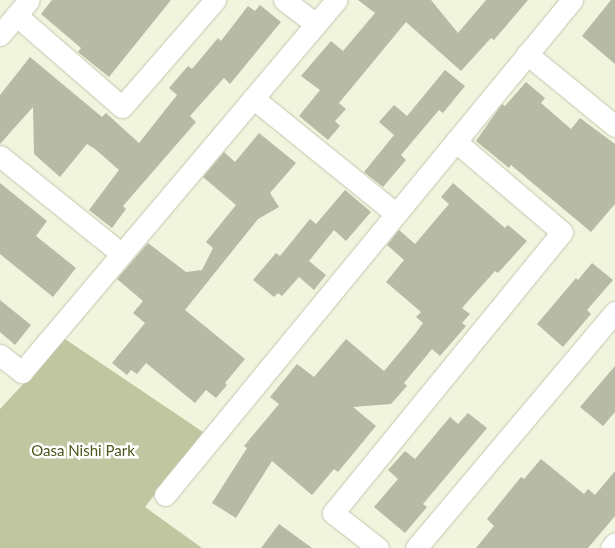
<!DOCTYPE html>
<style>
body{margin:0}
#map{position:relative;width:615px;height:548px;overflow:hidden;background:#f2f5de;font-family:Lato,sans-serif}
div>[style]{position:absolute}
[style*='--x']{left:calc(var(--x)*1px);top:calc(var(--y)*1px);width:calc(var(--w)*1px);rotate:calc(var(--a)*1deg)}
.green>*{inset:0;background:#c0c69f}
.building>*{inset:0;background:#b7baa4}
.roads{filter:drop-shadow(0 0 1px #c3c6b0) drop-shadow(0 0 1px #c3c6b0)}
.street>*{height:21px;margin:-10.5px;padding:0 10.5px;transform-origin:10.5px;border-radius:10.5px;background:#fff}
span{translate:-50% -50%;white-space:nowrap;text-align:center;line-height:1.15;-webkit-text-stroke:5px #fff;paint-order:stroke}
.park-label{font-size:15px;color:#4f541a}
</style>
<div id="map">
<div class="green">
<i style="clip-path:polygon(65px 339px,203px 432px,145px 507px,202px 548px,0 548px,0 409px)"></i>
</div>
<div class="building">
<i style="clip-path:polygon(52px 0,171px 0,109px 77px,78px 52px,81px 48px,41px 14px)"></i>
<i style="clip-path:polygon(358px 0,431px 0,458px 33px,486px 0,528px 0,494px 40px,491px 38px,461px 71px,406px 22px,339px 103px,346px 109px,335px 121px,340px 126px,328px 140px,299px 116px,320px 90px,301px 76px,331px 41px,343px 51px,375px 13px)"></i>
<i style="clip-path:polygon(611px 0,615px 0,615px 64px,582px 36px)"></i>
<i style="clip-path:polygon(260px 5px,281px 22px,230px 84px,224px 78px,190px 116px,196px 122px,123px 206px,126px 209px,112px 228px,89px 210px,119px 170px,95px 149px,87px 144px,60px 177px,34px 154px,33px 107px,0 144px,0 95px,30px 57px,102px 117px,106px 113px,139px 143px,177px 95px,169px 88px,188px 66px,192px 69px,218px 38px,221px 41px,248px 6px,255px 11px)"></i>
<i style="clip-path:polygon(445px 70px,465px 86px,443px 113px,439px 110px,401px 155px,406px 160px,383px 187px,364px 172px,394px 135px,379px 122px,394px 105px,407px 116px)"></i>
<i style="clip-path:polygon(526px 82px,545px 98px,541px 103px,571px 129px,580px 118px,615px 144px,615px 204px,591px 232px,511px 165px,509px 168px,476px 141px,502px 104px,505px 106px)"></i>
<i style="clip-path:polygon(259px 133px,296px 163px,270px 193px,279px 207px,258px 219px,185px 310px,245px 359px,225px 383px,227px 385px,216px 398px,206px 390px,195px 403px,146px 363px,137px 374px,131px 370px,127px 375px,112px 363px,145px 323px,133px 313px,143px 301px,117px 279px,148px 243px,186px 272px,202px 270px,213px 248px,206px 242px,236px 205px,203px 177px,224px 152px,235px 162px)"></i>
<i style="clip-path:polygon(0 183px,47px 221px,36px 236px,76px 268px,53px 297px,0 254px)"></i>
<i style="clip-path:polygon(453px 183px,505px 228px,508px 225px,527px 241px,498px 273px,495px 271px,462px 308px,470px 314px,462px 323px,466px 326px,440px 356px,432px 349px,404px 383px,407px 386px,391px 404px,353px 407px,376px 426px,338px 472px,334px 469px,312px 495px,272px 461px,236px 518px,212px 503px,247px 448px,244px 446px,279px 404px,270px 397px,297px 364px,314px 377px,346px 339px,384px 371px,415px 334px,423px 323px,416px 317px,421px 312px,386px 282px,404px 260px,387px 245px,399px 230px,415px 244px,449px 204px,441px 197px)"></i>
<i style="clip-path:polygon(345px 190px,371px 212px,346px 241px,334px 230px,309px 261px,326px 275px,314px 290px,299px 277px,282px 296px,278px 293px,274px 297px,253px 280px,276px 253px,280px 256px,310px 219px,316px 224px)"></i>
<i style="clip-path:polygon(592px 263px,613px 280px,587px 310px,591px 314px,563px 347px,537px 324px,576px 278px,578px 280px)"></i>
<i style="clip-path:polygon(0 300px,31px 325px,15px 345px,0 332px)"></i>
<i style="clip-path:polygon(615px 366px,615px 412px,603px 426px,580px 407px)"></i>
<i style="clip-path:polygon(468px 413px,487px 428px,423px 504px,427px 507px,405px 533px,374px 507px,398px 479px,388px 470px,405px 451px,415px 459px,450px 417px,458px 424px)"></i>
<i style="clip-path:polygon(541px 459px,584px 494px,588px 489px,595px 495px,615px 471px,615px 516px,588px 548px,476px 548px,494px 526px,487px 519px,521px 477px,524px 479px)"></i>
<i style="clip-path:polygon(279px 524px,312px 548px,261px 548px)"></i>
</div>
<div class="roads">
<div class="street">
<i style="--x:284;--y:0;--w:40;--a:37"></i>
<i style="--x:16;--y:15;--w:140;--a:41"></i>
<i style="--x:122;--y:107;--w:142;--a:-49"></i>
<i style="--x:0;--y:35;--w:45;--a:-50.4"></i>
<i style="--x:527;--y:54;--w:114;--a:39.3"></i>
<i style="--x:253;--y:98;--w:184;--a:39"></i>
<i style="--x:0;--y:156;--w:156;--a:38.8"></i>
<i style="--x:0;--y:355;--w:28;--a:38"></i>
<i style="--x:22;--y:372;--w:487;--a:-49.8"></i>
<i style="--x:165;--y:495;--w:641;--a:-50.57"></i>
<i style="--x:378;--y:548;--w:57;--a:-142.1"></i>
<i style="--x:333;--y:513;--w:362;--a:-50.8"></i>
<i style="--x:562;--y:232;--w:140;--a:-139.6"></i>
<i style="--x:416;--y:548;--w:309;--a:-49.9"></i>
<i style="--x:611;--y:548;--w:6;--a:-51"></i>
</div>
</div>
<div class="park-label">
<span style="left:83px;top:451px">Oasa Nishi Park</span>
</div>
</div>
